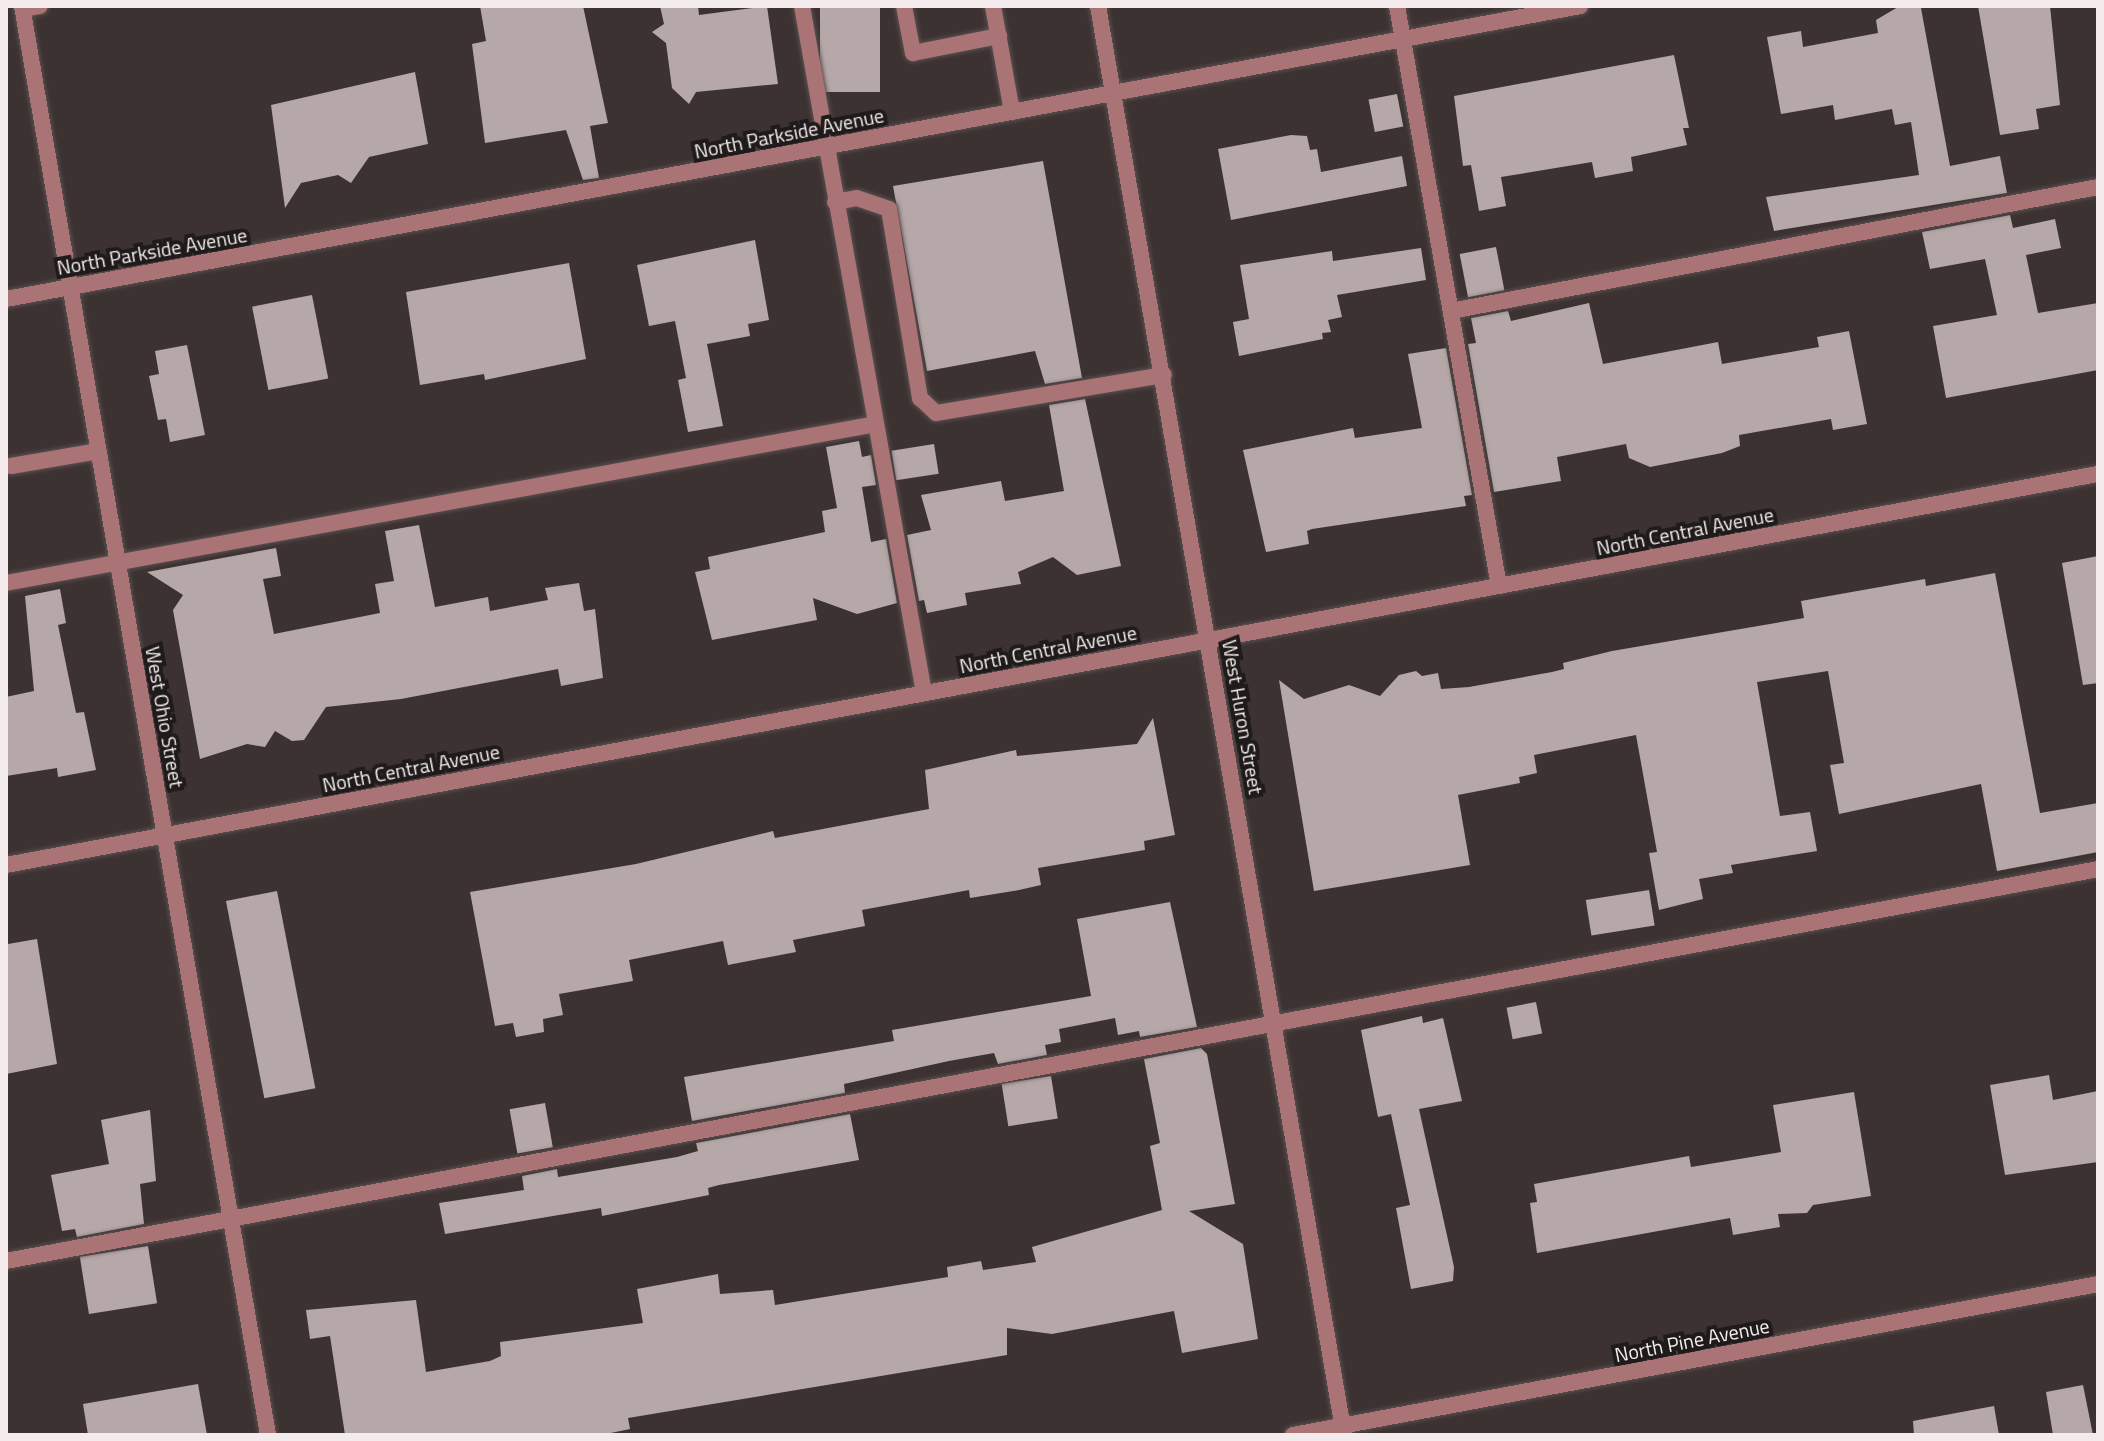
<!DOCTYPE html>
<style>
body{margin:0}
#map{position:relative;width:2104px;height:1441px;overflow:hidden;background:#3d3232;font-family:"Titillium Web",sans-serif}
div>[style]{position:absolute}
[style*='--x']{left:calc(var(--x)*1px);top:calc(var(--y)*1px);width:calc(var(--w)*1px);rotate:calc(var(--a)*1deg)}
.building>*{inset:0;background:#b6a8a8;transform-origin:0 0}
.roads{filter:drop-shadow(0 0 2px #5a5050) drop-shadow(0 0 2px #5a5050)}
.service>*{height:16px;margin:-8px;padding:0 8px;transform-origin:8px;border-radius:8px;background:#aa7476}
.minor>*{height:16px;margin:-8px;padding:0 8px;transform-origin:8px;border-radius:8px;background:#aa7476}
.tertiary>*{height:16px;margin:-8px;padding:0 8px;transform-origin:8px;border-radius:8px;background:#aa7476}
span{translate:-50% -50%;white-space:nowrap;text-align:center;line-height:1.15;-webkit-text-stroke:8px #201b1b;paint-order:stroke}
.street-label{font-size:20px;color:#f4ecec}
.frame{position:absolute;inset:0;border:8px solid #f4ecec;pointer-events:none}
</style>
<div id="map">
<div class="building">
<i style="clip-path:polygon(480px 6px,583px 6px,608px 123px,590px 126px,599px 178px,583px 180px,566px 130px,485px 143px,472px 44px,486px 41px)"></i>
<i style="clip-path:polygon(660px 6px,698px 6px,699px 15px,767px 6px,778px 84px,696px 92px,689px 104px,672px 88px,666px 43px,652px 32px,664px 24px)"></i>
<i style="left:820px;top:6px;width:60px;height:86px"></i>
<i style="clip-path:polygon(1978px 6px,2050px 6px,2060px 105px,2036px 109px,2039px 129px,2000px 135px)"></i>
<i style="clip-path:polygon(1898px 7px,1921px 8px,1950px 166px,2000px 156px,2007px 193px,1774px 231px,1766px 197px,1919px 175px,1911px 122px,1895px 125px,1892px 109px,1835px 120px,1833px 105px,1781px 114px,1767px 37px,1801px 31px,1803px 47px,1878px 33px,1876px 20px)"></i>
<i style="clip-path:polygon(1674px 55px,1689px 128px,1683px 128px,1687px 145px,1631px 157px,1633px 171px,1595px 178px,1592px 162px,1501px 177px,1506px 206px,1479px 211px,1471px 165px,1463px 166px,1454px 96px)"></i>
<i style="clip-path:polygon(415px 72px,428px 144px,369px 157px,351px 183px,338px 175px,301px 183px,285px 208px,271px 105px)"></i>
<i style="left:1397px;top:94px;width:33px;height:29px;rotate:79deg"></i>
<i style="clip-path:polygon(1291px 135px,1307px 136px,1310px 150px,1317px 149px,1321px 172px,1402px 156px,1407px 186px,1231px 220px,1218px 149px)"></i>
<i style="clip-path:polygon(1043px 161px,1082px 378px,1045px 384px,1035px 351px,927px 371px,893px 186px)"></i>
<i style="clip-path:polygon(2010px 215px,2013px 228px,2055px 219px,2061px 248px,2026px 255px,2038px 313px,2098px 303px,2098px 370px,1946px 398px,1933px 326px,1997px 315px,1985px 259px,1930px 269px,1922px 232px)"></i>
<i style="clip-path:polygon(755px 240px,769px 320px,748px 324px,750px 336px,707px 344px,723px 426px,688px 432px,678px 380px,686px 378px,675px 321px,649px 326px,637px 265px)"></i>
<i style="left:1496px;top:247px;width:44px;height:37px;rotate:79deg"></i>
<i style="clip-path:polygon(1421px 248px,1426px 280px,1337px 295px,1342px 317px,1328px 320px,1331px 332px,1322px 333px,1323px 339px,1239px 356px,1233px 322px,1249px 319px,1240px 265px,1332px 251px,1333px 261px)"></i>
<i style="clip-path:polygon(569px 263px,586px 359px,485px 380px,484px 374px,420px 385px,406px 292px)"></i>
<i style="left:312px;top:295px;width:85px;height:61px;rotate:79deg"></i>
<i style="clip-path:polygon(1589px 303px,1603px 364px,1718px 342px,1722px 364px,1819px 347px,1817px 337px,1849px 331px,1867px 424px,1833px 430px,1831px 419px,1739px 435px,1740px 446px,1722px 453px,1650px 467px,1629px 458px,1626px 444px,1557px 457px,1561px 481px,1494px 492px,1468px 344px,1476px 343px,1471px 318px,1508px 311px,1511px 321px)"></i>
<i style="clip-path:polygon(187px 345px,205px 435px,170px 442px,166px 419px,158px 420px,149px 376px,159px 374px,155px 351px)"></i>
<i style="clip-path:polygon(1446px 348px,1472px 495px,1464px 496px,1466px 506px,1312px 529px,1307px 531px,1309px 544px,1266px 552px,1243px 450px,1353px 428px,1355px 438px,1422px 428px,1408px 354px)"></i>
<i style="clip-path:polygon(1085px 399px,1121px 566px,1077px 575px,1053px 557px,1018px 572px,1021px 584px,965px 593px,967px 605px,927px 613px,924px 600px,919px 601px,907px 535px,931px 530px,921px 495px,1001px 481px,1005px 501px,1064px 491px,1049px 405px)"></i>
<i style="clip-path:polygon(859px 441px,862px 457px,871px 455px,876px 485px,862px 487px,871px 542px,886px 539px,897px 603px,857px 614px,813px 598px,817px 620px,712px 640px,695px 572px,710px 569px,708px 557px,825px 532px,822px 511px,837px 508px,826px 447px)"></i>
<i style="left:934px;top:444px;width:30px;height:43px;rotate:81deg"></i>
<i style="clip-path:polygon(419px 525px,435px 607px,488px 597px,490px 611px,548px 600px,545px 588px,579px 583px,584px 611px,595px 609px,603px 678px,561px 686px,558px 669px,401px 699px,326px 707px,304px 740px,292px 741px,275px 731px,265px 747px,247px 744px,200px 759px,173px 610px,183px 595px,147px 572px,276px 548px,281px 576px,263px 579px,274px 634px,380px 613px,375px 584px,394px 581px,385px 531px)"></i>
<i style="clip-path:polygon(2098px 556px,2098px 683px,2083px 685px,2062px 563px)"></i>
<i style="clip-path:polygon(1995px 573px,2040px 813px,2098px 803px,2098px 852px,1997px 871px,1981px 784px,1839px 814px,1830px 765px,1844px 763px,1828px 671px,1757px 682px,1780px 816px,1810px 812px,1817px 851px,1731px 865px,1733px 873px,1699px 879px,1703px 899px,1659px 910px,1649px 853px,1657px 852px,1636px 735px,1534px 755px,1537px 773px,1519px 777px,1520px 783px,1458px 795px,1470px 865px,1314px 891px,1279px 680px,1304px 699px,1349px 685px,1380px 696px,1399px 675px,1416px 671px,1422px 676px,1438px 673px,1441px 689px,1469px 687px,1552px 672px,1564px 669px,1563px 663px,1612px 651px,1804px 618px,1801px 601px,1925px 579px,1926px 586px)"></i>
<i style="clip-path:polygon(60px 589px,66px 623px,58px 625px,76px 713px,84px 712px,96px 770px,58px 777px,57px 768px,6px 776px,6px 697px,34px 691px,25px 596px)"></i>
<i style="clip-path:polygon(1153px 718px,1175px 835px,1144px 841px,1145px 850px,1038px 868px,1041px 885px,1019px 890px,970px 898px,969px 890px,862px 910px,865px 926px,793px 940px,796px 952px,728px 965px,723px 941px,629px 960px,633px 981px,559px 994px,563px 1015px,543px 1019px,544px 1032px,516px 1037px,513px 1023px,495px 1026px,470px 892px,636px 864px,773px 831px,775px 838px,929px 809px,925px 770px,1016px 750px,1017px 756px,1137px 744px)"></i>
<i style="left:1649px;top:890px;width:36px;height:64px;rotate:81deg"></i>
<i style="left:277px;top:891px;width:201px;height:52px;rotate:79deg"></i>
<i style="clip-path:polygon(1170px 902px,1197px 1027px,1140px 1037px,1139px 1031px,1118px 1035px,1115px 1018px,1059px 1029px,1061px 1042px,1045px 1045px,1047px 1055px,998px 1064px,994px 1053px,949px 1061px,844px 1084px,845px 1093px,692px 1121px,684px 1077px,894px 1041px,892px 1030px,1091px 996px,1077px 919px)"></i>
<i style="clip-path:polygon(37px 939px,57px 1064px,6px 1074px,8px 944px)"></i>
<i style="left:1536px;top:1002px;width:32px;height:30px;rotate:79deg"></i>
<i style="clip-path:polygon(1422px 1016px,1423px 1023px,1443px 1018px,1462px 1101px,1419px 1109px,1454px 1267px,1453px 1281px,1411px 1289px,1396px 1208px,1410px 1205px,1391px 1114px,1378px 1117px,1361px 1030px)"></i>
<i style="clip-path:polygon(1201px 1048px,1207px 1054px,1235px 1204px,1189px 1211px,1243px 1244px,1258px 1339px,1182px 1353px,1174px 1311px,1052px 1334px,1007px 1328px,1007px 1355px,628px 1418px,630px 1429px,601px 1435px,345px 1435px,330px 1336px,310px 1339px,306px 1310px,416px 1300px,426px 1372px,490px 1361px,501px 1356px,500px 1342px,643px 1323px,637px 1289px,718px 1274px,720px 1294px,773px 1290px,775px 1305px,948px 1277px,947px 1267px,981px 1261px,983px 1270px,1036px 1262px,1032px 1247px,1162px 1210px,1150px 1146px,1160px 1143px,1144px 1059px)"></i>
<i style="clip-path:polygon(2049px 1075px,2053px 1100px,2098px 1091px,2098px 1162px,2005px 1175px,1990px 1085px)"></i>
<i style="left:1051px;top:1076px;width:43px;height:50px;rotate:81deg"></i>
<i style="clip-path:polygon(1854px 1092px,1871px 1196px,1813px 1205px,1807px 1213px,1778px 1214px,1780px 1227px,1733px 1235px,1730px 1218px,1537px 1253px,1530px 1203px,1537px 1202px,1534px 1184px,1689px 1156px,1691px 1167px,1781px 1152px,1773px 1105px)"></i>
<i style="left:545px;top:1103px;width:45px;height:36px;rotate:80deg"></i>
<i style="clip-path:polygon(150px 1110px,156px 1181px,140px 1184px,144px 1224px,77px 1237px,75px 1229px,62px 1231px,51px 1175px,109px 1164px,101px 1120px)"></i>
<i style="clip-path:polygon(850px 1114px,859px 1160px,719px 1185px,708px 1188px,709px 1195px,602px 1216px,601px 1208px,445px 1234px,439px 1203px,524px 1190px,522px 1176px,557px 1169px,558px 1177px,677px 1157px,698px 1151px,696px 1143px)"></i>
<i style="left:148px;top:1246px;width:58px;height:69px;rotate:81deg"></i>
<i style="clip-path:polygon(198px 1384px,207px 1435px,88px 1435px,83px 1404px)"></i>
<i style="clip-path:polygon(2083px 1385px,2093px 1435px,2053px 1435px,2046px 1392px)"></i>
<i style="clip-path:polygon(1994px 1406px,1999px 1435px,1914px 1435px,1913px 1421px)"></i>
</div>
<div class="roads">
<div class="service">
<i style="--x:802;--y:6;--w:698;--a:79.93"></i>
<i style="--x:904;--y:6;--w:48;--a:79.2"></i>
<i style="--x:913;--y:53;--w:88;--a:-11.2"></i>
<i style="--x:993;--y:6;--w:108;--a:79.8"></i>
<i style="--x:1397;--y:6;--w:589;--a:80.03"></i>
<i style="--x:23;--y:9;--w:17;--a:-10"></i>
<i style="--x:835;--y:202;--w:22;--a:-10"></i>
<i style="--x:857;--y:198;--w:34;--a:19"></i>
<i style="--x:889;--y:209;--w:192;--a:80.7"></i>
<i style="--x:920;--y:398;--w:22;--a:43"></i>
<i style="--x:936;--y:413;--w:231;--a:-9.5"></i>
<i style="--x:1451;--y:311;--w:659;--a:-10.85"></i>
<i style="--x:11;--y:466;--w:89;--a:-9.7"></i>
<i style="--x:6;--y:583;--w:884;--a:-10.36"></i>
<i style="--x:6;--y:1261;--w:2128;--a:-10.61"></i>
</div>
<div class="minor">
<i style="--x:22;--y:6;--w:1450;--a:80.23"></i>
<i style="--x:1098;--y:6;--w:1450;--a:80.23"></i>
<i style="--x:6;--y:299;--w:1601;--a:-10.54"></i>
<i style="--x:1293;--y:1435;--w:819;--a:-10.62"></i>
</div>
<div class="tertiary">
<i style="--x:6;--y:865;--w:2128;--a:-10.59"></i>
</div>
</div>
<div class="street-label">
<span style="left:789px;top:133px;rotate:-11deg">North Parkside Avenue</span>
<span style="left:152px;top:251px;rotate:-10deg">North Parkside Avenue</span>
<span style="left:1685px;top:531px;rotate:-11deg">North Central Avenue</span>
<span style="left:1048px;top:649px;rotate:-11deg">North Central Avenue</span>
<span style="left:165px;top:717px;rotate:80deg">West Ohio Street</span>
<span style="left:1243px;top:717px;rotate:80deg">West Huron Street</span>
<span style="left:411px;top:768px;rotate:-11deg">North Central Avenue</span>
<span style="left:1692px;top:1340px;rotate:-11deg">North Pine Avenue</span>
</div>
<div class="frame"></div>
</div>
